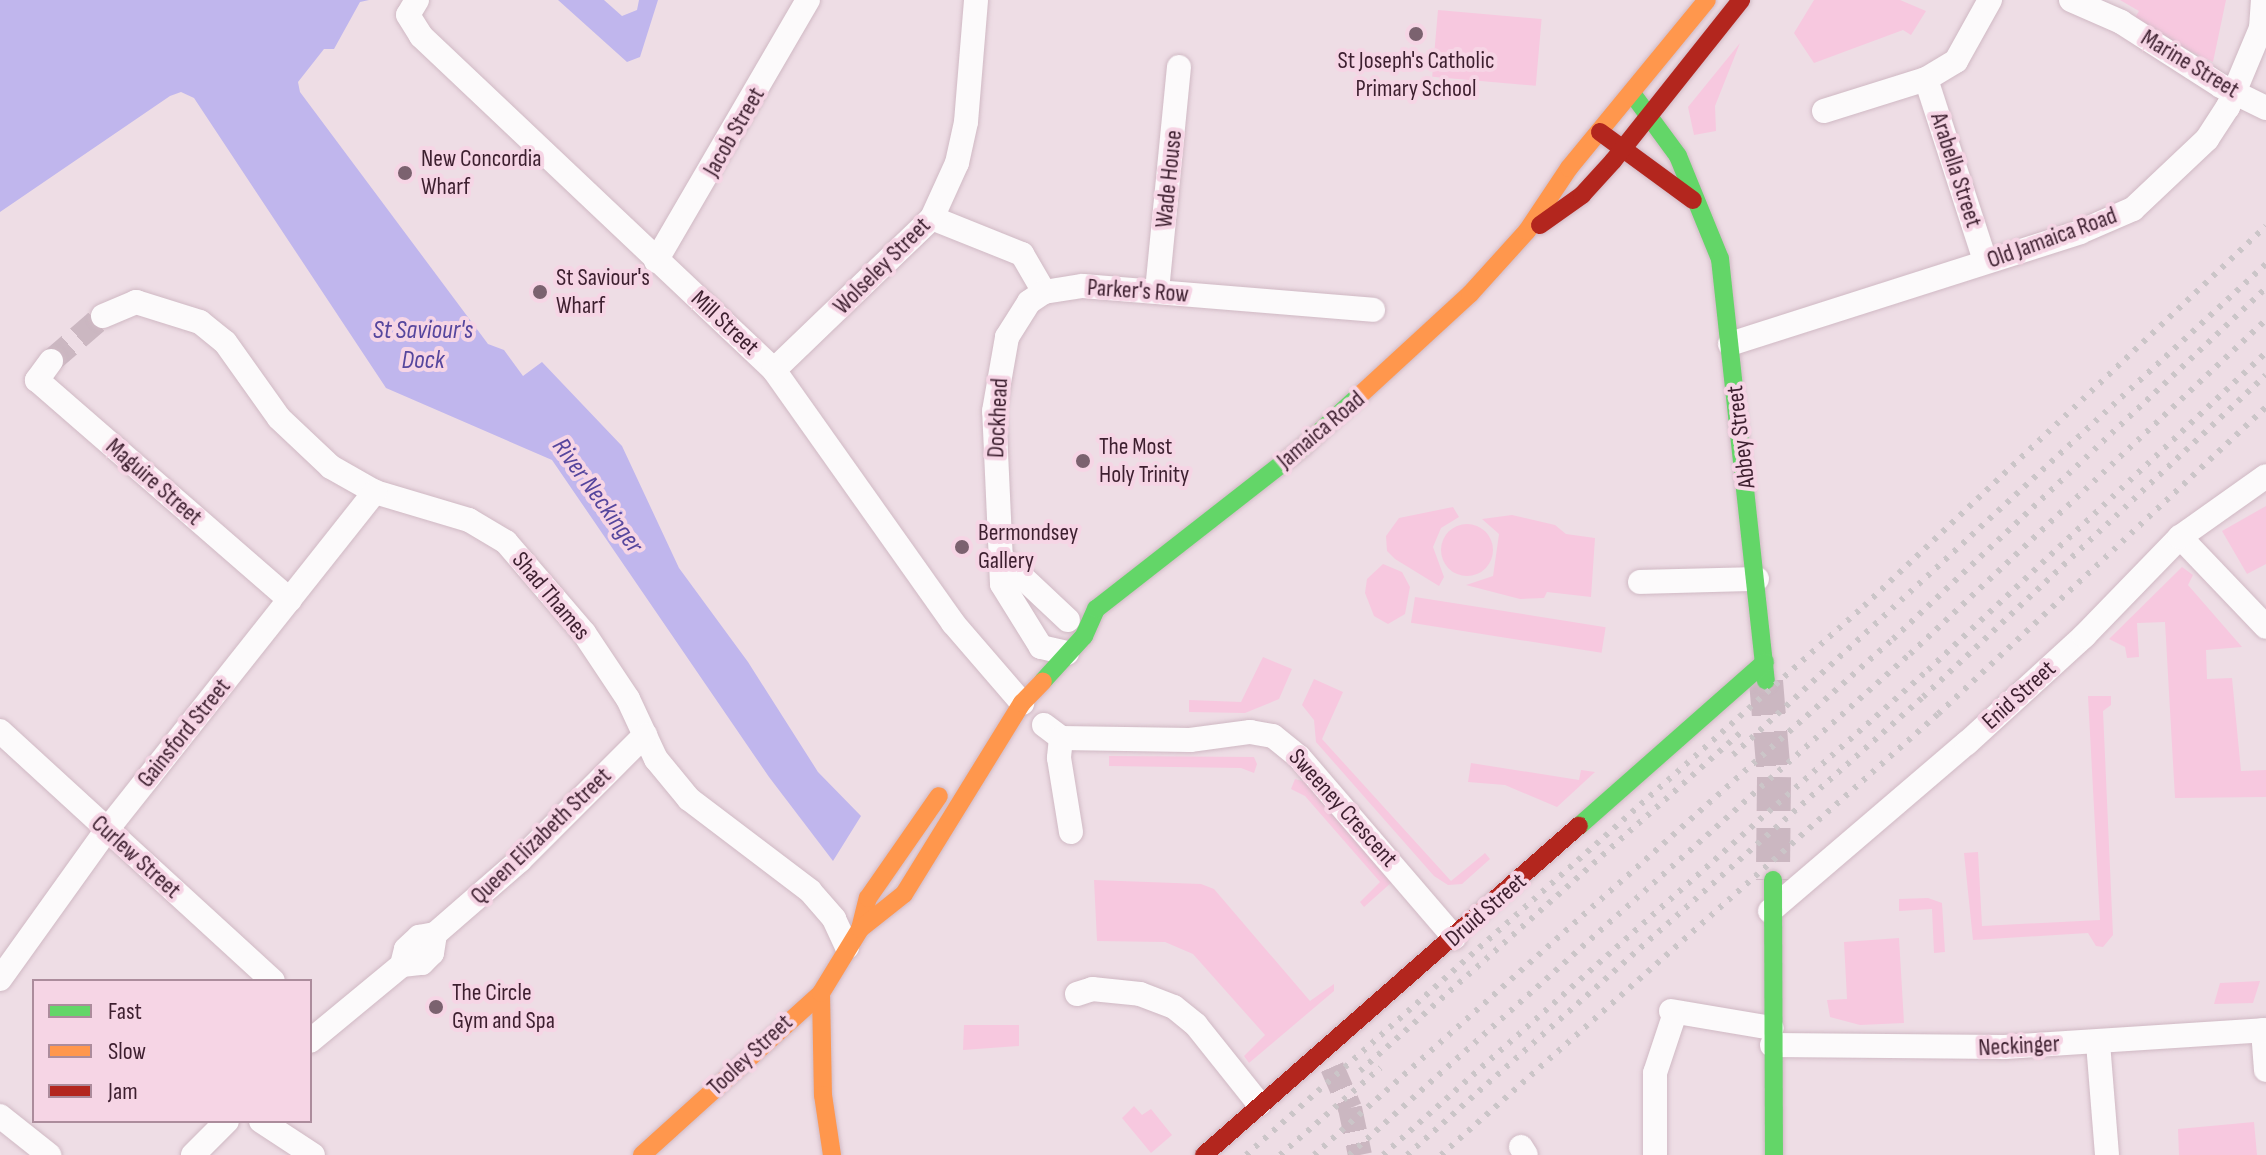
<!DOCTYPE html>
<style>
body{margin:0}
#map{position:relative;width:2266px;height:1155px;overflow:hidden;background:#eedde5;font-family:"Sofia Sans Condensed",sans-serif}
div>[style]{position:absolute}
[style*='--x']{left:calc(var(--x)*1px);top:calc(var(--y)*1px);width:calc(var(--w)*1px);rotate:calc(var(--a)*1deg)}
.green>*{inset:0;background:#f7c8df;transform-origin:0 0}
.round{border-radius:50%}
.water>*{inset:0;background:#c0b6ed}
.street-tunnel>*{height:24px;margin-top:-12px;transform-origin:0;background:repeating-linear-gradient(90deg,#cbb7c1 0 24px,transparent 0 36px)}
.secondary-tunnel>*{height:34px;margin-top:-17px;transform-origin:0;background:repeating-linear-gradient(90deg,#cbb7c1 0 34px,transparent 0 51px)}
.roads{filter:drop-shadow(0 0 2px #d0b9c4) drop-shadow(0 0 2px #d0b9c4)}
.street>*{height:24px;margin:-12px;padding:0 12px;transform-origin:12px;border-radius:12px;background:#fcfafb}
.fast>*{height:18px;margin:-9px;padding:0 9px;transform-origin:9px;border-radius:9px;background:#63d668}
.slow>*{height:18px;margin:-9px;padding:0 9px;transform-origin:9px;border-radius:9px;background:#ff974d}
.jam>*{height:18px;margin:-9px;padding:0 9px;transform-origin:9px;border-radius:9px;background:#b3261e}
.rail>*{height:6px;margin-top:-3px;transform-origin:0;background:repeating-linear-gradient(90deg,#cbc5c8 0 4px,transparent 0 12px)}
.dots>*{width:22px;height:22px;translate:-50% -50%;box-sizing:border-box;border:4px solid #f6d5e5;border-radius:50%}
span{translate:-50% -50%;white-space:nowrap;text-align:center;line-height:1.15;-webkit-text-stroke:8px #f6d5e5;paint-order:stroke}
.poi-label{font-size:24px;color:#3d1f2f}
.left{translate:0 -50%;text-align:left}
.street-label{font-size:24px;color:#3d1f2f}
.water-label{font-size:26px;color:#56469d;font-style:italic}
.legend{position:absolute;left:32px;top:979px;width:280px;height:144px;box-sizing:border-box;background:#f6d5e5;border:2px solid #ac8c9c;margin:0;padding:10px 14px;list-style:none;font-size:24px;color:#3d1f2f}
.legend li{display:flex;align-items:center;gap:16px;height:40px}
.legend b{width:40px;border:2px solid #ac8c9c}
</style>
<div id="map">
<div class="green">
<i style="clip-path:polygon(1814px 0,1900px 0,1926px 11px,1911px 35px,1903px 30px,1814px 63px,1794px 33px)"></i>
<i style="clip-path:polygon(2120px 0,2226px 0,2213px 62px,2132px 23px,2139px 11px)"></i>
<i style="left:1438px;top:10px;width:104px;height:67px;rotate:5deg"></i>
<i style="clip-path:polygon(1740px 43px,1715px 106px,1716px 131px,1694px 135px,1688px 107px)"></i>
<i style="clip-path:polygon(2266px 506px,2266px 564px,2247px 574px,2222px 531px)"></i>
<i style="clip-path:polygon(1453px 507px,1459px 517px,1441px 528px,1433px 547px,1444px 577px,1439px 586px,1395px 559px,1387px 551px,1386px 536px,1399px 518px)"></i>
<i style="clip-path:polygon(1512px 515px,1555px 525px,1566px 534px,1595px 538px,1591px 597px,1547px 592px,1544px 598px,1520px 599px,1466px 585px,1493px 576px,1499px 534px,1482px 519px)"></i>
<i class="round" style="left:1441px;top:524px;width:52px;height:52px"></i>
<i style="clip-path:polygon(1383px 564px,1402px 572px,1410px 587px,1405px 614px,1388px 624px,1374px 616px,1365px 593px,1367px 579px)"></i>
<i style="clip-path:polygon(2182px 567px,2193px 575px,2188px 585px,2242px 647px,2206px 650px,2207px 679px,2232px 678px,2241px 771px,2266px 770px,2266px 797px,2175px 798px,2165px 622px,2137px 623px,2139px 657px,2127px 658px,2125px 647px,2109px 639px)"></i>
<i style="left:1415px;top:597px;width:193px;height:26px;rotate:9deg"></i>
<i style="clip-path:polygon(1263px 657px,1292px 669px,1279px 699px,1245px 713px,1189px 712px,1189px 700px,1241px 702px)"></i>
<i style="clip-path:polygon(1314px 679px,1343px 692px,1322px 739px,1451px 881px,1485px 853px,1490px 859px,1462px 884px,1448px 885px,1434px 876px,1316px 742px,1314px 720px,1302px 705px)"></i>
<i style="clip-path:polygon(2088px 696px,2111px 696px,2111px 705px,2103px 711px,2113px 935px,2103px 947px,2096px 946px,2088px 933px,1973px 940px,1964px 853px,1978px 852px,1982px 926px,2100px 920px)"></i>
<i style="clip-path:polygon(1109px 756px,1254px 757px,1257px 764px,1254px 773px,1241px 768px,1109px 766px)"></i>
<i style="clip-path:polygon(1471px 763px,1579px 780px,1581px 770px,1595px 772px,1557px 807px,1505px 785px,1468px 782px)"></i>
<i style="clip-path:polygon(1295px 779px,1306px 782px,1392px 882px,1364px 907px,1360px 902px,1380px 882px,1305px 796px,1291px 789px)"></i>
<i style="clip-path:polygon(1094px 880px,1201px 884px,1214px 889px,1310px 1001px,1334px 984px,1334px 991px,1249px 1063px,1244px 1056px,1265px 1035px,1193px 954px,1165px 942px,1097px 941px)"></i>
<i style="clip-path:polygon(1928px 898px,1942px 903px,1945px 952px,1934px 953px,1932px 909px,1899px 911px,1899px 899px)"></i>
<i style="clip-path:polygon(1899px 938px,1904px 1023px,1860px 1025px,1830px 1017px,1827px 1000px,1847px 999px,1844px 942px)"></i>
<i style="clip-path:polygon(2260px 981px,2253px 1003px,2214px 1004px,2220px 983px)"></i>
<i style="clip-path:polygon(964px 1025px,1019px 1025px,1019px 1046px,963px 1050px)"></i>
<i style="clip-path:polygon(1134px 1106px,1142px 1115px,1151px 1109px,1172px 1135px,1151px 1153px,1122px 1118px)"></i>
<i style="clip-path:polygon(2254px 1122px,2257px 1155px,2179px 1155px,2178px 1129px)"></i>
</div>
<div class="water">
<i style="clip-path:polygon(0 0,369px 0,360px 2px,334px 49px,324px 49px,298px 82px,300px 92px,488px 344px,504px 350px,523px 376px,542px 362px,622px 446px,679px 568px,748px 662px,818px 772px,861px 816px,833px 861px,769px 777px,552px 460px,386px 388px,194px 98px,181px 92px,170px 96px,0 212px)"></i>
<i style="clip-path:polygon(558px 0,604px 0,622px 16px,637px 10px,639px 0,658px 0,640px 57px,627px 62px)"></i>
</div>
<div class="street-tunnel">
<i style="--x:51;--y:361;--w:69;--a:-40.9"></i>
<i style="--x:1332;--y:1067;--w:45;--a:66.3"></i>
<i style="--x:1350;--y:1108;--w:48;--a:78"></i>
</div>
<div class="secondary-tunnel">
<i style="--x:1766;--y:681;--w:96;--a:85.2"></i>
<i style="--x:1774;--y:777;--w:103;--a:90.6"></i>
</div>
<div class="roads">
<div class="street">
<i style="--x:417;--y:0;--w:17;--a:121"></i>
<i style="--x:408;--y:15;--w:25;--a:58"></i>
<i style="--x:421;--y:36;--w:486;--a:43.4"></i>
<i style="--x:774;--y:370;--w:310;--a:54.7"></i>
<i style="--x:953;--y:623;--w:106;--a:49.2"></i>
<i style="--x:2071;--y:0;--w:55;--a:23.7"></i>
<i style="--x:2121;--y:22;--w:119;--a:32.6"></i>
<i style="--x:2221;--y:86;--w:50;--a:26.1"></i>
<i style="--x:1926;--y:79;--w:191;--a:72"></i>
<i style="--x:1824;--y:111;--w:107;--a:-17.4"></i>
<i style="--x:1926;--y:79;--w:35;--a:-31"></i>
<i style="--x:1956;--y:61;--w:70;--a:-60.9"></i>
<i style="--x:932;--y:218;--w:97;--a:21.8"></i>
<i style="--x:1022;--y:254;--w:44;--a:59.9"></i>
<i style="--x:656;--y:261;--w:302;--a:-59.8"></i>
<i style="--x:1157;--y:291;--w:225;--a:-84.4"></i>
<i style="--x:103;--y:316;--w:36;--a:-23"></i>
<i style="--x:136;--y:302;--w:67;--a:17.4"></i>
<i style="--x:200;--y:322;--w:32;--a:39"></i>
<i style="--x:225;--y:342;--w:93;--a:54.6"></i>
<i style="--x:279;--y:418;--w:71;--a:43.3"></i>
<i style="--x:331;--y:467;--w:51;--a:29.6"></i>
<i style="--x:375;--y:492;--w:98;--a:16.6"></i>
<i style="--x:469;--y:520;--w:43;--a:30.7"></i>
<i style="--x:506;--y:542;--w:120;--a:49.4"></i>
<i style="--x:584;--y:633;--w:79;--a:56.3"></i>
<i style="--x:628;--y:699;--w:66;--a:65"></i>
<i style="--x:656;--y:759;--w:52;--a:50.5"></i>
<i style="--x:689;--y:799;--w:152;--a:37.2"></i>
<i style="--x:810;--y:891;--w:37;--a:49"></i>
<i style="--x:834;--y:919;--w:31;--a:65"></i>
<i style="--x:1730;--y:344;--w:367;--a:-17.7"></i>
<i style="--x:2080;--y:232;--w:58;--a:-23.5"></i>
<i style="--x:2133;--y:209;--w:102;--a:-43.4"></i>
<i style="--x:2207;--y:139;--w:38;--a:-57"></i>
<i style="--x:2228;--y:107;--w:86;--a:-67.3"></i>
<i style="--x:2261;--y:28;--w:28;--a:-86"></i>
<i style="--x:51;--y:361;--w:24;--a:126"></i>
<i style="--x:37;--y:380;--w:335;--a:41"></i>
<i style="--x:774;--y:370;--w:219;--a:-43.9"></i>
<i style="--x:932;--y:218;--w:60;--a:-65.6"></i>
<i style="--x:957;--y:163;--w:42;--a:-77.6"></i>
<i style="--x:966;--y:122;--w:122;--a:-85.3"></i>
<i style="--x:2180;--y:537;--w:124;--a:46.3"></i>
<i style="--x:1003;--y:559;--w:89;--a:43.2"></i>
<i style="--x:1640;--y:582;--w:117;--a:-1.5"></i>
<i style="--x:1067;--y:653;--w:27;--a:-167"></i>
<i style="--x:1041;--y:647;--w:74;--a:-121.8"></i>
<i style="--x:1002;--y:584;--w:173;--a:-92.6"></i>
<i style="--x:994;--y:411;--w:75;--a:-80"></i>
<i style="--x:1007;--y:337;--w:41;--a:-57.8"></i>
<i style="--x:1029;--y:302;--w:18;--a:-34"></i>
<i style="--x:1044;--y:292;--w:39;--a:-9"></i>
<i style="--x:1083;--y:286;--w:291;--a:4.7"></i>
<i style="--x:1044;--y:725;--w:21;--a:37"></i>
<i style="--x:1061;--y:738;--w:129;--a:0.9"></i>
<i style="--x:1190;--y:740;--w:61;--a:-7.6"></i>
<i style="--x:1250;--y:732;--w:23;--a:10"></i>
<i style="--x:1273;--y:736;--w:33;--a:39"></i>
<i style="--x:1299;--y:757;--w:238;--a:49.3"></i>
<i style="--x:0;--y:731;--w:370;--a:42.5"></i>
<i style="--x:1061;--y:738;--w:20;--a:96"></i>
<i style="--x:1059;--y:758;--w:75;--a:80.8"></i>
<i style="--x:1770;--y:911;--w:259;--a:-40.5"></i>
<i style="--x:1967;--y:743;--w:159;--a:-42.4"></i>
<i style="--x:2084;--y:636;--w:138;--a:-45.9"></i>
<i style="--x:2180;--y:537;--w:105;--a:-35.3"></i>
<i style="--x:402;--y:965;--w:16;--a:-76"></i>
<i style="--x:406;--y:949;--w:18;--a:-43"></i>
<i style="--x:419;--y:937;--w:16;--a:-11"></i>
<i style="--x:435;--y:934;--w:113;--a:-41"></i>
<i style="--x:520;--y:860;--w:177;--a:-45"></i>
<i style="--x:0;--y:979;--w:182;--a:-54.4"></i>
<i style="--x:106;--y:831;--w:433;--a:-51.6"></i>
<i style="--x:1077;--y:994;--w:16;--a:-18"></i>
<i style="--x:1092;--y:989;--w:48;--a:5.9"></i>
<i style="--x:1140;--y:994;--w:36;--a:21"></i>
<i style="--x:1174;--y:1007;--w:28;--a:39"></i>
<i style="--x:1196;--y:1025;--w:101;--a:51.4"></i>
<i style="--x:1671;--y:1011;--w:102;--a:9.6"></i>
<i style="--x:2263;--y:1030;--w:40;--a:85.7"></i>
<i style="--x:310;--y:1041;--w:119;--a:-39.6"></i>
<i style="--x:402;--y:965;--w:20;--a:-6"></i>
<i style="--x:422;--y:963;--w:14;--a:-45"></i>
<i style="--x:432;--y:953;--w:19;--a:-81"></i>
<i style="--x:2098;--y:1043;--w:112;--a:85.4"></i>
<i style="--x:1772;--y:1045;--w:233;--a:0.5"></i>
<i style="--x:2005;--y:1047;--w:262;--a:-3.7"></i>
<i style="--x:0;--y:1116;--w:63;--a:38.5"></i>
<i style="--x:261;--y:1121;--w:62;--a:33.2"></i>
<i style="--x:1521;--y:1147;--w:9;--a:58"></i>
<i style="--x:193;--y:1155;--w:48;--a:-45"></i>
<i style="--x:1655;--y:1155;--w:82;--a:-90"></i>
<i style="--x:1655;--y:1073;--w:63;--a:-71.6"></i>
</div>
<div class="fast">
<i style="--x:1634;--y:96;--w:74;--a:53.7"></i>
<i style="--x:1678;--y:156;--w:111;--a:67.8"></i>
<i style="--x:1720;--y:259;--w:424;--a:83.8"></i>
<i style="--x:1043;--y:681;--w:61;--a:-47.7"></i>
<i style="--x:1084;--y:636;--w:30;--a:-66"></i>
<i style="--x:1096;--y:609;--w:263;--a:-38"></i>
<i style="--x:1303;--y:447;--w:77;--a:-42.4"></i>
<i style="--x:1579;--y:826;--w:248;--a:-41.4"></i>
<i style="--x:1773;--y:880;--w:275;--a:89.8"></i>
</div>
<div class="slow">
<i style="--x:1360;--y:395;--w:149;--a:-42.6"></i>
<i style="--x:1470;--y:294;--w:85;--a:-47.9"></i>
<i style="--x:1527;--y:231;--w:76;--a:-56.3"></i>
<i style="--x:1569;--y:168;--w:217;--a:-50.6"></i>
<i style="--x:860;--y:929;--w:32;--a:-76"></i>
<i style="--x:868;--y:898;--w:124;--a:-55.2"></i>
<i style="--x:821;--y:993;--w:102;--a:88.9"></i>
<i style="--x:823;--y:1095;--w:61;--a:81.5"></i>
<i style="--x:642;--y:1155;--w:241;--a:-42.1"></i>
<i style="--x:821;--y:993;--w:75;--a:-58.6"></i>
<i style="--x:860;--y:929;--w:56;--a:-38.5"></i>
<i style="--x:904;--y:894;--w:225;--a:-58.3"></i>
<i style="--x:1022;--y:703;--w:30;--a:-46"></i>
</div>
<div class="jam">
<i style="--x:1600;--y:132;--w:115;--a:36.2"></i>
<i style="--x:1540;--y:225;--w:52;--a:-35.5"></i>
<i style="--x:1582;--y:195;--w:46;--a:-47.6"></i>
<i style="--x:1613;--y:161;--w:206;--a:-51.5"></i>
<i style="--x:1204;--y:1155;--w:499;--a:-41.3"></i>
</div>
</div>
<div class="rail">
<i style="--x:1733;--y:755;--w:725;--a:-42.65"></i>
<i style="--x:1360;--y:1071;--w:509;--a:-41.65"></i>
<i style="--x:1246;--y:1155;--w:827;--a:-41.62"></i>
<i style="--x:1864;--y:606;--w:553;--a:-43.39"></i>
<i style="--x:1280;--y:1155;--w:133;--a:-41"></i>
<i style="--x:1314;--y:1155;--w:776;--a:-41.71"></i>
<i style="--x:1893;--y:639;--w:512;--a:-43.26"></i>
<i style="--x:1349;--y:1155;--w:752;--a:-41.77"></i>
<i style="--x:1910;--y:654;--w:488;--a:-43.2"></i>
<i style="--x:1383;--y:1155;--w:730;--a:-41.67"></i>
<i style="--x:1928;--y:670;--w:463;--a:-43.2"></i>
<i style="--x:1407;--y:1155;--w:690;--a:-41.59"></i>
<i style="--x:1923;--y:697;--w:470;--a:-43.2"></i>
<i style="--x:1441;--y:1155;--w:664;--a:-41.58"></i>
<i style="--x:1938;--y:714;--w:449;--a:-43.1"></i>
</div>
<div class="dots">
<i style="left:1416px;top:34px;background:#7b626f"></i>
<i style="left:405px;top:173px;background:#7b626f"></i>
<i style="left:540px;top:292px;background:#7b626f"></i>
<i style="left:1083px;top:461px;background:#7b626f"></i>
<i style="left:962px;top:547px;background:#7b626f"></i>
<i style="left:436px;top:1007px;background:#7b626f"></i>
</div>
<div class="poi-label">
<span style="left:1416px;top:75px">St Joseph's Catholic<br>Primary School</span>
<span class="left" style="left:421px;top:173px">New Concordia<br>Wharf</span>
<span class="left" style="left:556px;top:292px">St Saviour's<br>Wharf</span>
<span class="left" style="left:1099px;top:461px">The Most<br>Holy Trinity</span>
<span class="left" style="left:978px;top:547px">Bermondsey<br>Gallery</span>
<span class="left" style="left:452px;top:1007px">The Circle<br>Gym and Spa</span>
</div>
<div class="street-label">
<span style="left:2190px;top:64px;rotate:31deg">Marine Street</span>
<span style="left:734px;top:132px;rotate:-60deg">Jacob Street</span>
<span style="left:1956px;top:170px;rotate:72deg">Arabella Street</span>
<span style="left:1169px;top:179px;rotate:-84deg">Wade House</span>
<span style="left:2052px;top:238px;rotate:-20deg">Old Jamaica Road</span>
<span style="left:882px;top:266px;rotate:-45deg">Wolseley Street</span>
<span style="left:1138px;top:291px;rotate:4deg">Parker's Row</span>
<span style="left:725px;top:323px;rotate:43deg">Mill Street</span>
<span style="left:998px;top:418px;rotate:-87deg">Dockhead</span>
<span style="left:1321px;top:430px;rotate:-40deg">Jamaica Road</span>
<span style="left:1741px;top:437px;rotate:-97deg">Abbey Street</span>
<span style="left:154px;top:482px;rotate:41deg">Maguire Street</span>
<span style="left:551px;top:596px;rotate:50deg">Shad Thames</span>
<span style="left:2019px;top:695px;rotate:-42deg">Enid Street</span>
<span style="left:184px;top:733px;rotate:-51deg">Gainsford Street</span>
<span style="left:1343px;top:808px;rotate:48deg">Sweeney Crescent</span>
<span style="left:541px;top:836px;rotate:-44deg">Queen Elizabeth Street</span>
<span style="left:136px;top:857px;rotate:42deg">Curlew Street</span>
<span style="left:1486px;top:910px;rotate:-41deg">Druid Street</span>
<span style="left:2019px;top:1046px;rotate:-3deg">Neckinger</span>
<span style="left:750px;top:1055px;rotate:-43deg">Tooley Street</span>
</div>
<div class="water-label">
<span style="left:423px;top:346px">St Saviour's<br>Dock</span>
<span style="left:597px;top:496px;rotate:54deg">River Neckinger</span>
</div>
<ul class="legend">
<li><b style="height:10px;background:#63d668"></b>Fast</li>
<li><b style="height:10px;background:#ff974d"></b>Slow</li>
<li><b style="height:10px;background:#b3261e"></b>Jam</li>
</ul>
</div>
